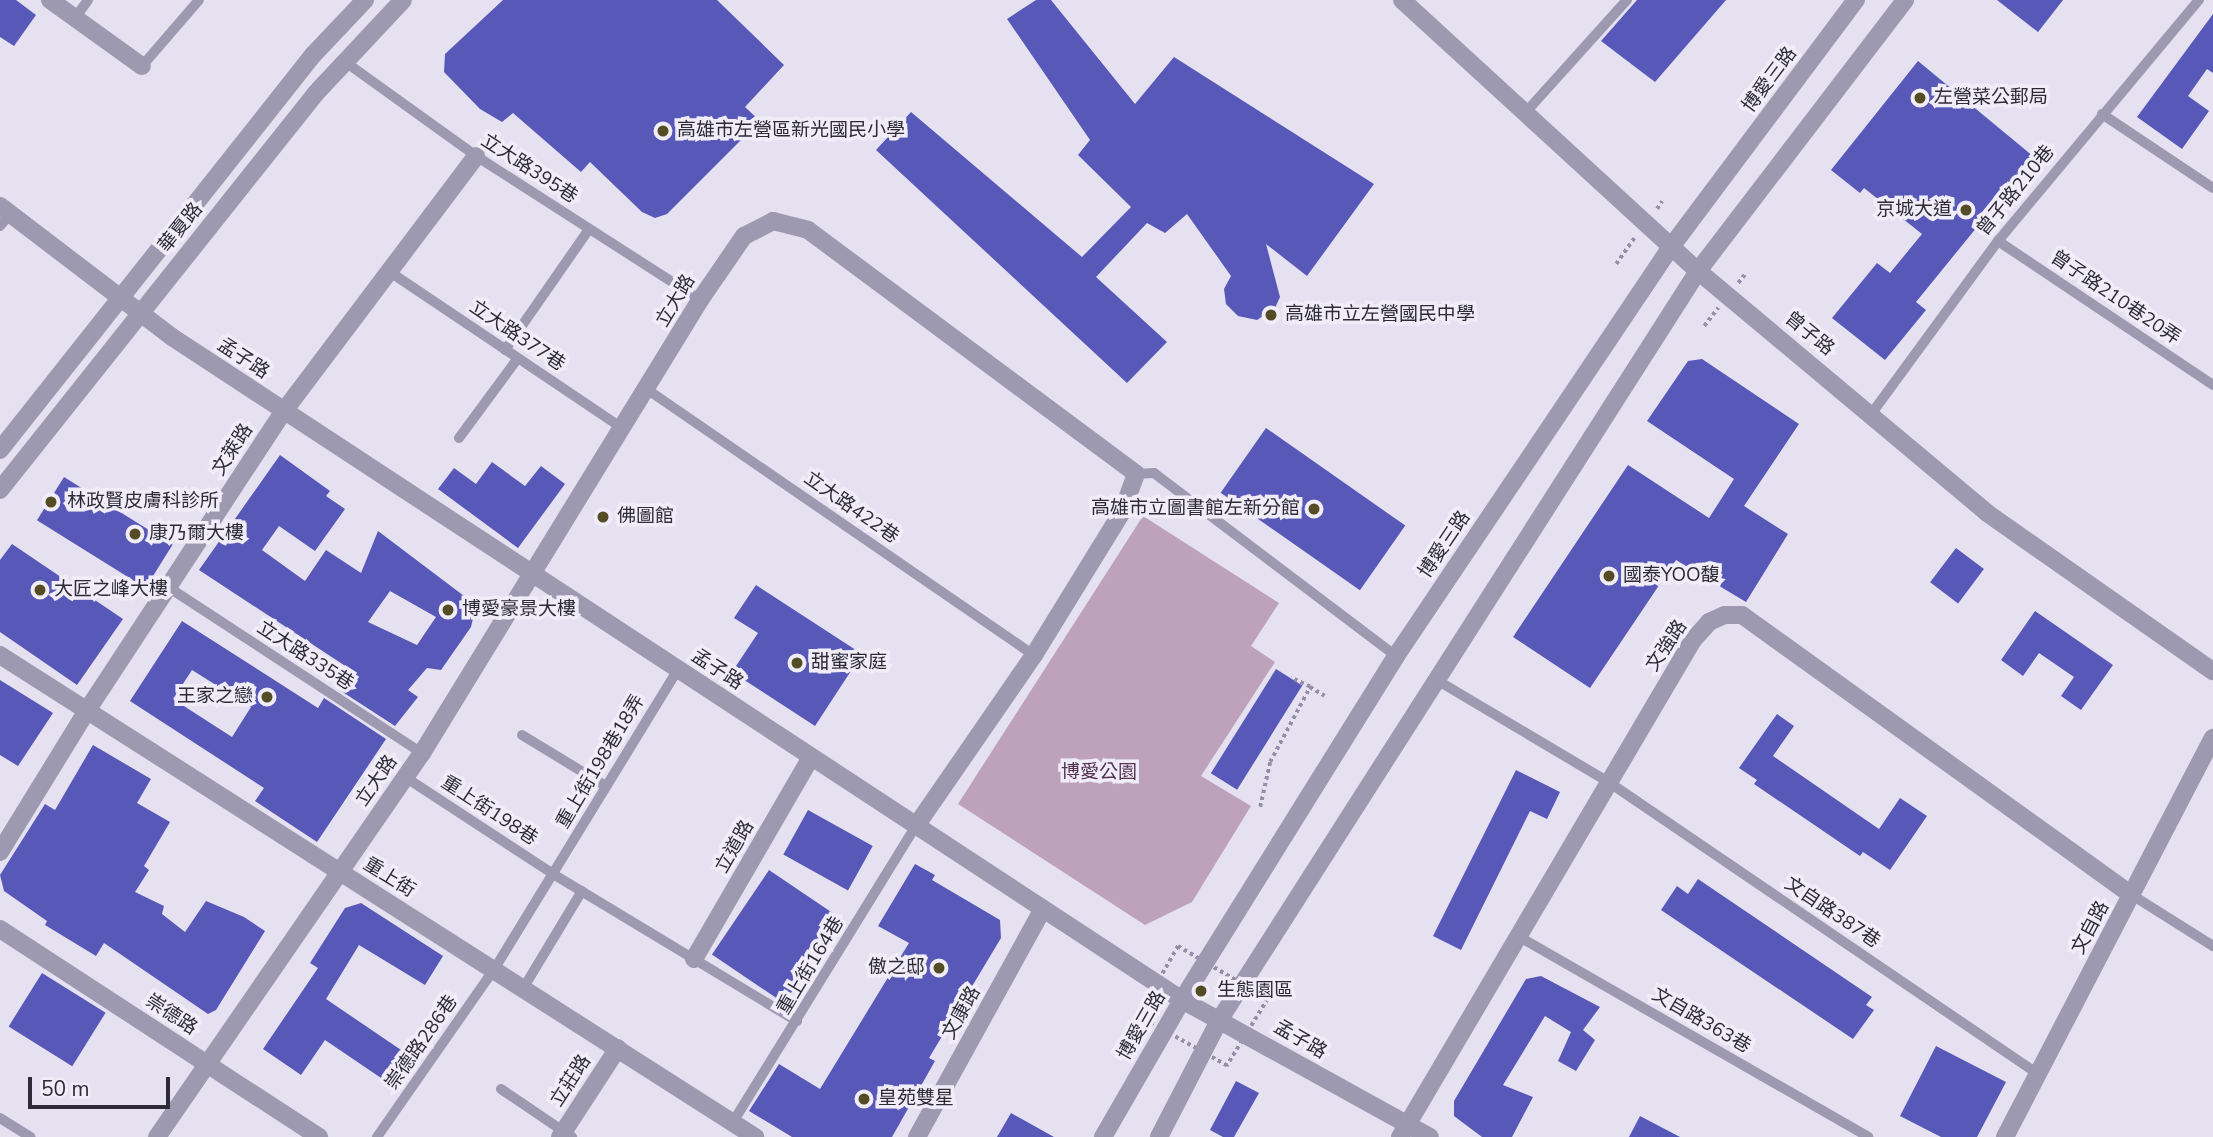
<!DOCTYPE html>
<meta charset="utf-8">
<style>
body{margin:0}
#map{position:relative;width:2213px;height:1137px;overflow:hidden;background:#e5e1f1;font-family:"Nunito Sans","Noto Sans TC",sans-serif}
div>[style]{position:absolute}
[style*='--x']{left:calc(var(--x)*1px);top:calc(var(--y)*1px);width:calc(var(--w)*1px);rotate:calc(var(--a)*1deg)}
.green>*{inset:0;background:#bea2bc}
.building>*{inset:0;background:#5758b8;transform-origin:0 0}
.path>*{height:3.5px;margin-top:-1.75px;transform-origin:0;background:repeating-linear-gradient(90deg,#948fa9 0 3.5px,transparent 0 7px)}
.service>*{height:10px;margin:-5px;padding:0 5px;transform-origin:5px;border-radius:5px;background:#9d99b1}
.minor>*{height:18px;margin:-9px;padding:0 9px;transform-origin:9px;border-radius:9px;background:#9d99b1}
.tertiary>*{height:18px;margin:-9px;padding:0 9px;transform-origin:9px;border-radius:9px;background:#9d99b1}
.dots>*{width:19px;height:19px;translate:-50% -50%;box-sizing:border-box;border:4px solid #f0edf9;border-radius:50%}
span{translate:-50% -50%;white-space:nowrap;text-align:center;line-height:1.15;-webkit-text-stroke:7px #f0edf9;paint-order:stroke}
.street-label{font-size:19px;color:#2c2b37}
.poi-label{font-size:19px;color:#2c2b37}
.left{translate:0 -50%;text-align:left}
.right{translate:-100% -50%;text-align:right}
.park-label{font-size:19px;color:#53324f}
.scale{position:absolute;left:28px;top:1077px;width:142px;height:32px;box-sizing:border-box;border:4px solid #2c2b37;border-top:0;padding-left:9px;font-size:21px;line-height:24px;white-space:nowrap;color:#2c2b37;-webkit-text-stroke:5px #f0edf9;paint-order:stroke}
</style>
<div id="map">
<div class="green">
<i style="clip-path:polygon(1143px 516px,1279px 603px,1251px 646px,1275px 662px,1201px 776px,1251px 806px,1192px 902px,1145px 925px,958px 804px)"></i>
</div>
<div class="building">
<i style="clip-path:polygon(0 0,16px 0,36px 15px,14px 46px,0 37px)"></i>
<i style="clip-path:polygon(503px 0,717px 0,784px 65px,745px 107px,760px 121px,667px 214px,655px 218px,642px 212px,590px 162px,581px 172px,513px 113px,502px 122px,480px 109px,444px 72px,445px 54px)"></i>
<i style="clip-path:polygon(1036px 0,1051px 0,1135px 104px,1174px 57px,1374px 184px,1307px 276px,1266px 244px,1280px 297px,1275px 308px,1257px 320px,1238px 316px,1226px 304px,1224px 289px,1231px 276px,1187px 214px,1165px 233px,1147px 223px,1096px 277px,1167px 342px,1127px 383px,876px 150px,911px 112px,1082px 257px,1131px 207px,1078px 155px,1090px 140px,1007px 19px)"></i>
<i style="clip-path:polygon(1637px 0,1726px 0,1655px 82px,1601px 41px)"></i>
<i style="clip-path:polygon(1997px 0,2063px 0,2038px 32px)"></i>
<i style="clip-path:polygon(2213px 14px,2213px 73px,2207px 69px,2188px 96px,2209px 111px,2182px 149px,2137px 117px)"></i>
<i style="clip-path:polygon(1918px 61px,2034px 157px,1916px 302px,1926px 310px,1885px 360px,1832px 318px,1877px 263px,1890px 273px,1922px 234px,1864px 188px,1860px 193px,1831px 170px)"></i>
<i style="clip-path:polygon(1702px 359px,1799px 424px,1744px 506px,1788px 534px,1746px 602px,1676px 560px,1590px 688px,1513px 637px,1628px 465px,1709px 518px,1734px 479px,1647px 421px,1688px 361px)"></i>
<i style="left:1266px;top:428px;width:170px;height:79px;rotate:35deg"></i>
<i style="clip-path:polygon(evenodd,280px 455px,330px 491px,326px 496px,345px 509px,315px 551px,279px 526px,262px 550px,305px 581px,326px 550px,361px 573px,378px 531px,468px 599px,474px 614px,471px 627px,441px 670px,427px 668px,408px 690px,418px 697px,395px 726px,341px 691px,353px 671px,199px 570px,280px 455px,390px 591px,436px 617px,417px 645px,368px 622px,390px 591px)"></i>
<i style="clip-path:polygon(492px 462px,525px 486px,541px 466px,565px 484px,518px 548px,438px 489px,454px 468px,476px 484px)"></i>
<i style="left:64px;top:477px;width:128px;height:51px;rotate:32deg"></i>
<i style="clip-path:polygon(12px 544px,123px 619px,77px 685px,0 632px,0 560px)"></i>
<i style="left:1956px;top:548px;width:35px;height:43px;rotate:37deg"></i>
<i style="clip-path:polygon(756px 585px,862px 654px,815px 726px,732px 672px,758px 633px,734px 618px)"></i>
<i style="clip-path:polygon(2035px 611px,2113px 665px,2081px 710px,2061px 696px,2074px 677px,2039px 653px,2023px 676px,2001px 660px)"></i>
<i style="clip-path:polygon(evenodd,182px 621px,318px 708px,324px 698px,386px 739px,317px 842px,255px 801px,264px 788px,130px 701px,182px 621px,192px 670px,251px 707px,232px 737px,173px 699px,192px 670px)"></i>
<i style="left:1276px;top:669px;width:31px;height:123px;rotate:32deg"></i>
<i style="clip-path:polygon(0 680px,53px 713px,18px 766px,0 755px)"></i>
<i style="clip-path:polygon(1777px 714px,1794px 726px,1773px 756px,1879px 829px,1900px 798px,1927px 816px,1890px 870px,1863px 852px,1860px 856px,1754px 784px,1757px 780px,1739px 768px)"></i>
<i style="clip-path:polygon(93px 745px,151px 779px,137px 803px,170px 822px,144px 866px,149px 870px,135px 892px,164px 906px,162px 914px,185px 932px,206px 901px,244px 917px,265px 931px,216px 1010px,208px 1014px,104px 943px,96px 956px,45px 925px,47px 921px,4px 891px,0 875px,45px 804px,55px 810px)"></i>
<i style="clip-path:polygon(1516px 770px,1560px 792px,1547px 819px,1530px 811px,1461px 950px,1433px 936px)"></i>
<i style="left:808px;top:810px;width:74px;height:51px;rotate:29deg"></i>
<i style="clip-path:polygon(915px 864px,935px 875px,932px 880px,1000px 920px,1001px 938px,929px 1058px,935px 1061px,892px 1137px,792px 1137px,749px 1111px,779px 1064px,820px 1089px,909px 943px,878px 926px)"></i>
<i style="left:769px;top:870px;width:87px;height:102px;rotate:34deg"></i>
<i style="clip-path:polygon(1698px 879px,1872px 997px,1866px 1005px,1874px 1010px,1853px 1039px,1661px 910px,1677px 886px,1688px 894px)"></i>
<i style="clip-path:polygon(361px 903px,443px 956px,425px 985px,359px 945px,326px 999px,404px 1052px,384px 1080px,325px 1040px,301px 1075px,263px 1049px,318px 968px,310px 963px,345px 908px)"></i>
<i style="left:42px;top:973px;width:75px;height:63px;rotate:32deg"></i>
<i style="clip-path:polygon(1541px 976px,1600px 1007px,1583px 1030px,1595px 1040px,1576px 1071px,1558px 1061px,1571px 1032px,1545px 1016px,1503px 1085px,1533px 1097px,1512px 1137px,1482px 1137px,1454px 1116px,1454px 1101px,1526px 979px)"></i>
<i style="clip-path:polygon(1936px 1046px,2006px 1082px,1977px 1137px,1941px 1137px,1900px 1116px)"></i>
<i style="clip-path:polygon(1236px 1081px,1259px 1093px,1234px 1137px,1223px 1137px,1210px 1130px)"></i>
<i style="clip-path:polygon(1011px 1113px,1054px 1137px,997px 1137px)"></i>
<i style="clip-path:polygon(1640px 1116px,1680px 1137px,1629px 1137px)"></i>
</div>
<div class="path">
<i style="--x:1657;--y:209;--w:9;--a:-58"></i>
<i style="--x:1616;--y:264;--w:33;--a:-55"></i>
<i style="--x:1738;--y:283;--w:13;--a:-51"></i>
<i style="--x:1704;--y:326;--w:23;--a:-52"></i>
<i style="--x:1310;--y:687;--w:17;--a:31"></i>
<i style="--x:1260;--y:807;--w:46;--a:-77.5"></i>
<i style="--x:1270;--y:762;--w:85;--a:-61.9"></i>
<i style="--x:1310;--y:687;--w:21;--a:-155"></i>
<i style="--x:1178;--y:946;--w:104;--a:30.5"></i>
<i style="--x:1268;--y:999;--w:79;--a:121.5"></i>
<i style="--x:1227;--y:1066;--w:102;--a:-150.7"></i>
<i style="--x:1138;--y:1016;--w:81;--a:-60.3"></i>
</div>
<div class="service">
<i style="--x:75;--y:18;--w:22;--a:-54"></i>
<i style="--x:344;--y:61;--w:163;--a:35.7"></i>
<i style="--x:476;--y:156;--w:266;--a:32.7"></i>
<i style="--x:142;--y:66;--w:87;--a:-49.2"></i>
<i style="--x:1526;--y:112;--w:151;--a:-48"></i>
<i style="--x:2102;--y:114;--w:133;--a:33.7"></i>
<i style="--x:0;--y:226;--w:16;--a:-50"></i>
<i style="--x:1998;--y:241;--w:259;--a:33.8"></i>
<i style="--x:390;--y:272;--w:282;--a:33.9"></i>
<i style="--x:505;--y:350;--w:147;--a:-55.2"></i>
<i style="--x:648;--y:390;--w:468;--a:34.5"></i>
<i style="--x:1872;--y:413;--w:213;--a:-53.8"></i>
<i style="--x:1998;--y:241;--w:314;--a:-50.2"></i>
<i style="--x:459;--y:438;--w:99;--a:-53.6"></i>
<i style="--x:1136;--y:474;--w:18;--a:-3"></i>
<i style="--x:1154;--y:473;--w:303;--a:37.1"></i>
<i style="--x:168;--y:587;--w:303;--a:33.2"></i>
<i style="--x:1435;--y:679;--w:200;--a:30.7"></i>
<i style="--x:1607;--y:781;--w:521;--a:34.21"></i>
<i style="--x:522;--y:735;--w:98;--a:31.3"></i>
<i style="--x:405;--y:777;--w:177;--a:33.2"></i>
<i style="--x:553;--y:874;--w:285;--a:31.1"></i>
<i style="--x:2132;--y:895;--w:96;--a:32.2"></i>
<i style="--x:1516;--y:935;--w:406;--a:29.8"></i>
<i style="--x:524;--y:987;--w:112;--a:-58.9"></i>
<i style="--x:501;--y:1089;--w:86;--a:34.1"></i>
<i style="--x:0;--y:1118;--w:36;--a:32"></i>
<i style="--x:733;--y:1122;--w:348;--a:-58.3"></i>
<i style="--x:377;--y:1137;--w:206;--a:-55.1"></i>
<i style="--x:495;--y:968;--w:351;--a:-58.5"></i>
</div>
<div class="minor">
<i style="--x:50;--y:0;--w:113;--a:35.7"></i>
<i style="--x:0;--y:206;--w:216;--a:37.3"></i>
<i style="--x:172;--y:337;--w:1208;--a:33.28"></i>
<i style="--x:1182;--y:1000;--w:283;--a:28.9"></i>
<i style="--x:0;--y:655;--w:896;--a:32.55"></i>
<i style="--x:0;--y:852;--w:164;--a:-58.4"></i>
<i style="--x:86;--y:712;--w:360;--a:-56.7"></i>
<i style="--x:284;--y:411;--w:319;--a:-53"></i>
<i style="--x:0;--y:929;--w:381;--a:33.1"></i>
<i style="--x:694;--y:959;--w:233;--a:-59.9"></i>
<i style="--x:157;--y:1137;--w:467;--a:-55.4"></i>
<i style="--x:422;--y:753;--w:532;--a:-58.46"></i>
<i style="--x:700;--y:300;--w:78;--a:-55.5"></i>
<i style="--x:744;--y:236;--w:33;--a:-27"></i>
<i style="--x:773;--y:221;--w:36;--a:14"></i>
<i style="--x:808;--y:230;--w:409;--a:36.6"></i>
<i style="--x:1136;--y:474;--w:40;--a:110.2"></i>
<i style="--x:1122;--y:512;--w:168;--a:121.6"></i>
<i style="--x:1034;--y:655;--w:208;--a:124.6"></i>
<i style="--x:560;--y:1137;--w:106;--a:-56.9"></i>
<i style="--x:917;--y:1137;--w:260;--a:-61.1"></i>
<i style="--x:1103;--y:1137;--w:158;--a:-60"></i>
<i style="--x:1182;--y:1000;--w:405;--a:-58.1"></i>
<i style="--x:1396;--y:656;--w:493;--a:-56.1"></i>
<i style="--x:1671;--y:247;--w:309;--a:-53.2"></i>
<i style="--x:1159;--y:1137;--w:133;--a:-62.7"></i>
<i style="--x:1220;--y:1019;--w:888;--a:-57.42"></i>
<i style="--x:1698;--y:271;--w:341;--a:-52.6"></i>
<i style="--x:1400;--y:1137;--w:577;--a:-59.48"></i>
<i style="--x:1693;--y:640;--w:24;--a:-48"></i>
<i style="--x:1709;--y:622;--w:17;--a:-24"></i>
<i style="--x:1725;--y:615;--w:17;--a:0"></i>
<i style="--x:1742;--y:615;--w:480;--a:35.7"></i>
<i style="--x:2005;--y:1137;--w:450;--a:-62.5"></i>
</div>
<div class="tertiary">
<i style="--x:1402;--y:0;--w:401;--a:42.5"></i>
<i style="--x:1698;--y:271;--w:377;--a:39.9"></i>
<i style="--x:1987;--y:513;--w:276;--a:35"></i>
<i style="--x:0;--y:450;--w:504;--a:-51.61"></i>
<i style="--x:313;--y:55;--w:76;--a:-46.6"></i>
<i style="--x:0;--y:490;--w:507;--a:-51.48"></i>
<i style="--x:316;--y:93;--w:127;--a:-46.9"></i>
</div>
<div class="dots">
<i style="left:1920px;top:98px;background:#544c25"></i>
<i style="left:663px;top:131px;background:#544c25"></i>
<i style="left:1966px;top:210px;background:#544c25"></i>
<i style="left:1271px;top:315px;background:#544c25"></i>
<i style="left:51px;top:502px;background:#544c25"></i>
<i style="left:1314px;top:509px;background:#544c25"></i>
<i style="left:603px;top:517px;background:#544c25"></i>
<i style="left:135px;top:534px;background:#544c25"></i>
<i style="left:1609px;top:576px;background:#544c25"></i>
<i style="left:40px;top:590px;background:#544c25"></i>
<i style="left:448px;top:610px;background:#544c25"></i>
<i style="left:797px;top:663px;background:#544c25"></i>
<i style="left:267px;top:697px;background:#544c25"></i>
<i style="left:939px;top:968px;background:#544c25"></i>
<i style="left:1201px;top:991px;background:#544c25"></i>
<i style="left:864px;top:1099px;background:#544c25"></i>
</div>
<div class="street-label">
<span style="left:1770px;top:80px;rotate:-53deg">博愛三路</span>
<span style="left:529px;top:169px;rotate:33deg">立大路395巷</span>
<span style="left:2016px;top:191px;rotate:-51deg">曾子路210巷</span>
<span style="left:181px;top:228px;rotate:-51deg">華夏路</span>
<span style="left:2115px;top:298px;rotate:34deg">曾子路210巷20弄</span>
<span style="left:676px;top:301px;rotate:-59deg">立大路</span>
<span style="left:1809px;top:334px;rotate:39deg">曾子路</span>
<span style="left:517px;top:336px;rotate:34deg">立大路377巷</span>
<span style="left:243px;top:359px;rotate:33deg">孟子路</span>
<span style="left:233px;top:450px;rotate:-57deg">文萊路</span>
<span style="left:851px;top:508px;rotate:35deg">立大路422巷</span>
<span style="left:1445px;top:545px;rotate:-56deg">博愛三路</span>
<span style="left:1667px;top:646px;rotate:-56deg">文強路</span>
<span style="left:305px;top:656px;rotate:33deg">立大路335巷</span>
<span style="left:717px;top:670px;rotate:33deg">孟子路</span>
<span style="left:601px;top:762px;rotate:-59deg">重上街198巷18弄</span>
<span style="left:377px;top:781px;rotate:-55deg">立大路</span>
<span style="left:489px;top:811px;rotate:33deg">重上街198巷</span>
<span style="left:735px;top:847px;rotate:-60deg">立道路</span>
<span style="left:389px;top:878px;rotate:32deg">重上街</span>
<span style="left:1832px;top:913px;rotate:34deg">文自路387巷</span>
<span style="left:2091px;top:928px;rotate:-62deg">文自路</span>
<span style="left:811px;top:966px;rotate:-59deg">重上街164巷</span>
<span style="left:962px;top:1013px;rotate:-61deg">文康路</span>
<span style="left:171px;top:1015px;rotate:33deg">崇德路</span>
<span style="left:1701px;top:1021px;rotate:30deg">文自路363巷</span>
<span style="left:1142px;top:1026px;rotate:-60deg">博愛三路</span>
<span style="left:1300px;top:1040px;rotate:30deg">孟子路</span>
<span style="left:422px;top:1043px;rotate:-55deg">崇德路286巷</span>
<span style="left:571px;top:1081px;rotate:-57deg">立莊路</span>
</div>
<div class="poi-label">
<span class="left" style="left:1934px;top:98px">左營菜公郵局</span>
<span class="left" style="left:677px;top:131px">高雄市左營區新光國民小學</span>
<span class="right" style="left:1952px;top:210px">京城大道</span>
<span class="left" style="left:1285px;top:315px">高雄市立左營國民中學</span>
<span class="left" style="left:67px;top:502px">林政賢皮膚科診所</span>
<span class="right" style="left:1300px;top:509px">高雄市立圖書館左新分館</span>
<span class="left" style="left:617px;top:517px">佛圖館</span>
<span class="left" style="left:149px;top:534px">康乃爾大樓</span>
<span class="left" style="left:1623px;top:576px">國泰YOO馥</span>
<span class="left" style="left:54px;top:590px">大匠之峰大樓</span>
<span class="left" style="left:462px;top:610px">博愛豪景大樓</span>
<span class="left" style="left:811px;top:663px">甜蜜家庭</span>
<span class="right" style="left:253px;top:697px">王家之戀</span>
<span class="right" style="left:925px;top:968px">傲之邸</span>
<span class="left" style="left:1217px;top:991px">生態園區</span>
<span class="left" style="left:878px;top:1099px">皇苑雙星</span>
</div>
<div class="park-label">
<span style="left:1099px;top:773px">博愛公園</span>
</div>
<div class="scale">50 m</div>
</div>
